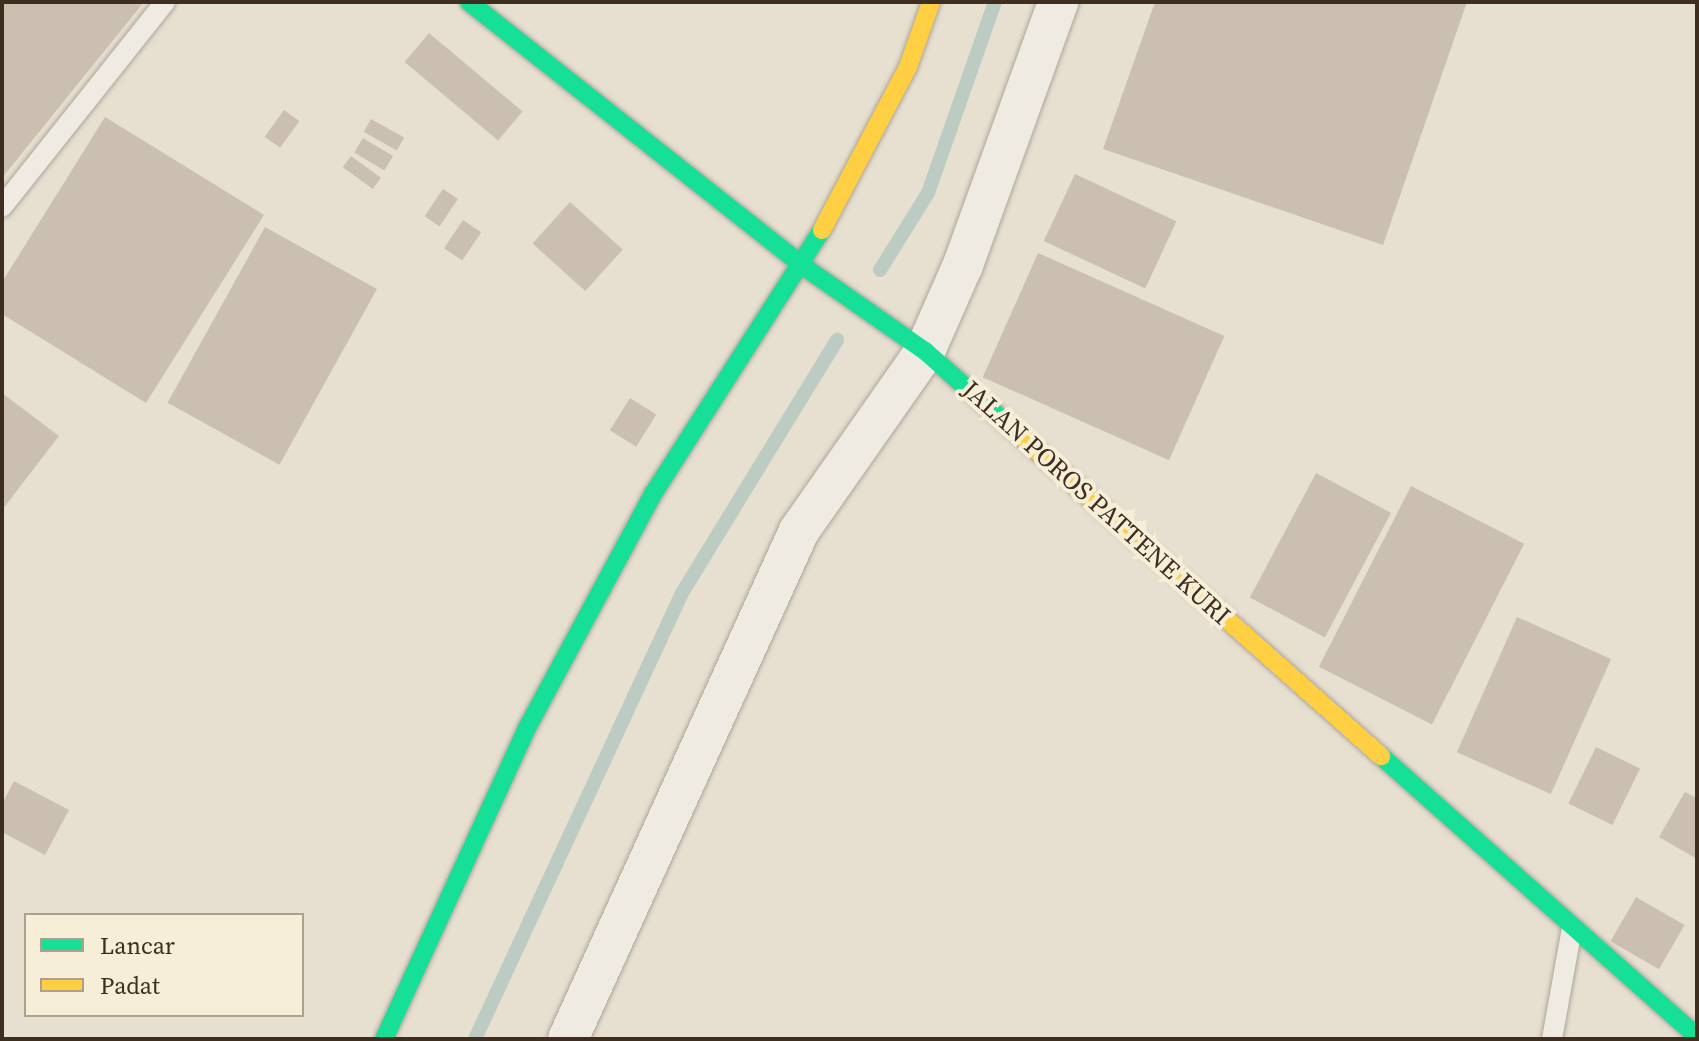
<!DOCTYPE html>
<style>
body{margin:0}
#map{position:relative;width:1699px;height:1041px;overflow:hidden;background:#e7e0d1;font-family:"Source Serif 4",serif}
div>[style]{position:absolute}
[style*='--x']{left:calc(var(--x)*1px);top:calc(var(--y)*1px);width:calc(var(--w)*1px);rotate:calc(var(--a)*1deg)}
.stream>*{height:14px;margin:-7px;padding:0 7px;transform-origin:7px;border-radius:7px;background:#bcccc2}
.building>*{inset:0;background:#cbbfb2;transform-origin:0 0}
.roads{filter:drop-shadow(0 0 2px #ada599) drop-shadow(0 0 2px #ada599)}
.lane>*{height:20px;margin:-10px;padding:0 10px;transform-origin:10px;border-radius:10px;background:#efebe3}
.street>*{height:40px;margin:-20px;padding:0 20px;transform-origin:20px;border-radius:20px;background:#efebe3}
.fast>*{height:18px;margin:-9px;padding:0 9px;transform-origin:9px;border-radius:9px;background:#16e098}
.slow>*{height:18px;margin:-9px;padding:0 9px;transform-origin:9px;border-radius:9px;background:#ffcf43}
span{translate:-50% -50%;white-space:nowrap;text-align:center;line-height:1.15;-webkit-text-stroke:8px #f7eed8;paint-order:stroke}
.street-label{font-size:26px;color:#3d2e20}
.frame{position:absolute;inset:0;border:4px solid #3d2e20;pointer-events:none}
.legend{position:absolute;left:24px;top:913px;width:280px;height:104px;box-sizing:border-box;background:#f7eed8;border:2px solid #ada18e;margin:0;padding:10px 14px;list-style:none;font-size:24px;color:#3d2e20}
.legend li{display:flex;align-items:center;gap:16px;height:40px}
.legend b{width:40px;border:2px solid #ada18e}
</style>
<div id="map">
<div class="stream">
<i style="--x:880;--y:270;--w:91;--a:-58.1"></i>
<i style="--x:928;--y:193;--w:202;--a:-70.7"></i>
<i style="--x:475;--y:1039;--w:492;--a:-65.1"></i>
<i style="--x:682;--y:593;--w:297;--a:-58.5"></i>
</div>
<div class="building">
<i style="clip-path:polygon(2px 2px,144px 2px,2px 178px)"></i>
<i style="clip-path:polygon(1155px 2px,1467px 2px,1383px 245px,1103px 149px)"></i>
<i style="left:429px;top:33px;width:122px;height:38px;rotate:40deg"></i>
<i style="left:284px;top:110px;width:19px;height:33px;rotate:36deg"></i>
<i style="clip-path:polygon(105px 117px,264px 215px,146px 403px,2px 314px,2px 282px)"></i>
<i style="left:371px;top:119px;width:38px;height:15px;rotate:29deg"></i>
<i style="left:363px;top:138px;width:35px;height:17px;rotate:31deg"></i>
<i style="left:351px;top:156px;width:37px;height:14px;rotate:36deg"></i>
<i style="left:1075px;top:174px;width:112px;height:74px;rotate:25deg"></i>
<i style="left:443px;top:189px;width:18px;height:33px;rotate:34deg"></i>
<i style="left:570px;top:202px;width:71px;height:56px;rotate:42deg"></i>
<i style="left:463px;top:220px;width:22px;height:34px;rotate:34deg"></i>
<i style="left:265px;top:227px;width:128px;height:201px;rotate:29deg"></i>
<i style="left:1038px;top:253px;width:204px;height:136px;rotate:24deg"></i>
<i style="clip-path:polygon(2px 393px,59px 436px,2px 510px)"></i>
<i style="left:630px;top:398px;width:31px;height:38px;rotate:32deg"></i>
<i style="left:1316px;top:473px;width:85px;height:141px;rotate:28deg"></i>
<i style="left:1411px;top:486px;width:127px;height:203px;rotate:27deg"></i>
<i style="left:1517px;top:617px;width:103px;height:148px;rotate:24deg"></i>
<i style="left:1596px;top:747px;width:49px;height:63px;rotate:26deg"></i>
<i style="clip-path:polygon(14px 781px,69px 810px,45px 855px,2px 832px,2px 804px)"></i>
<i style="clip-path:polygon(1685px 792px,1697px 798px,1697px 859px,1659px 837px)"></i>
<i style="left:1636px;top:897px;width:56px;height:51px;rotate:30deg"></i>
</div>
<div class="roads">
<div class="lane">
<i style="--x:2;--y:207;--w:262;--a:-51.5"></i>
<i style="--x:1552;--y:1039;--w:113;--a:-79.8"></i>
</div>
<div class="street">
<i style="--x:568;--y:1039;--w:558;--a:-65.55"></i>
<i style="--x:799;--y:531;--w:220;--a:-55"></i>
<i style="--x:925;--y:351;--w:94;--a:-66.2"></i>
<i style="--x:963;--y:265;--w:280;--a:-70.1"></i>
</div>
<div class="fast">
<i style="--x:469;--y:2;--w:426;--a:38.3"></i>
<i style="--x:803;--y:266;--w:149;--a:34.9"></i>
<i style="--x:925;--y:351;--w:111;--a:41.7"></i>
<i style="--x:1381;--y:756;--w:423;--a:41.6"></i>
<i style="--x:384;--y:1039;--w:342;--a:-65.3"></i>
<i style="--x:527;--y:728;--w:266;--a:-61.7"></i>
<i style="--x:653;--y:494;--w:313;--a:-57.4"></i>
</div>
<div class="slow">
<i style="--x:822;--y:230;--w:184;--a:-62.2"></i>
<i style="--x:908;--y:67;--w:69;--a:-70.5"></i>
<i style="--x:1008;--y:425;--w:499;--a:41.6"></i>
</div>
</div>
<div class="street-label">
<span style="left:1096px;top:503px;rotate:42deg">JALAN POROS PATTENE KURI</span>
</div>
<div class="frame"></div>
<ul class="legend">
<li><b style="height:10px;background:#16e098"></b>Lancar</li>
<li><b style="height:10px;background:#ffcf43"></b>Padat</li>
</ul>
</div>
